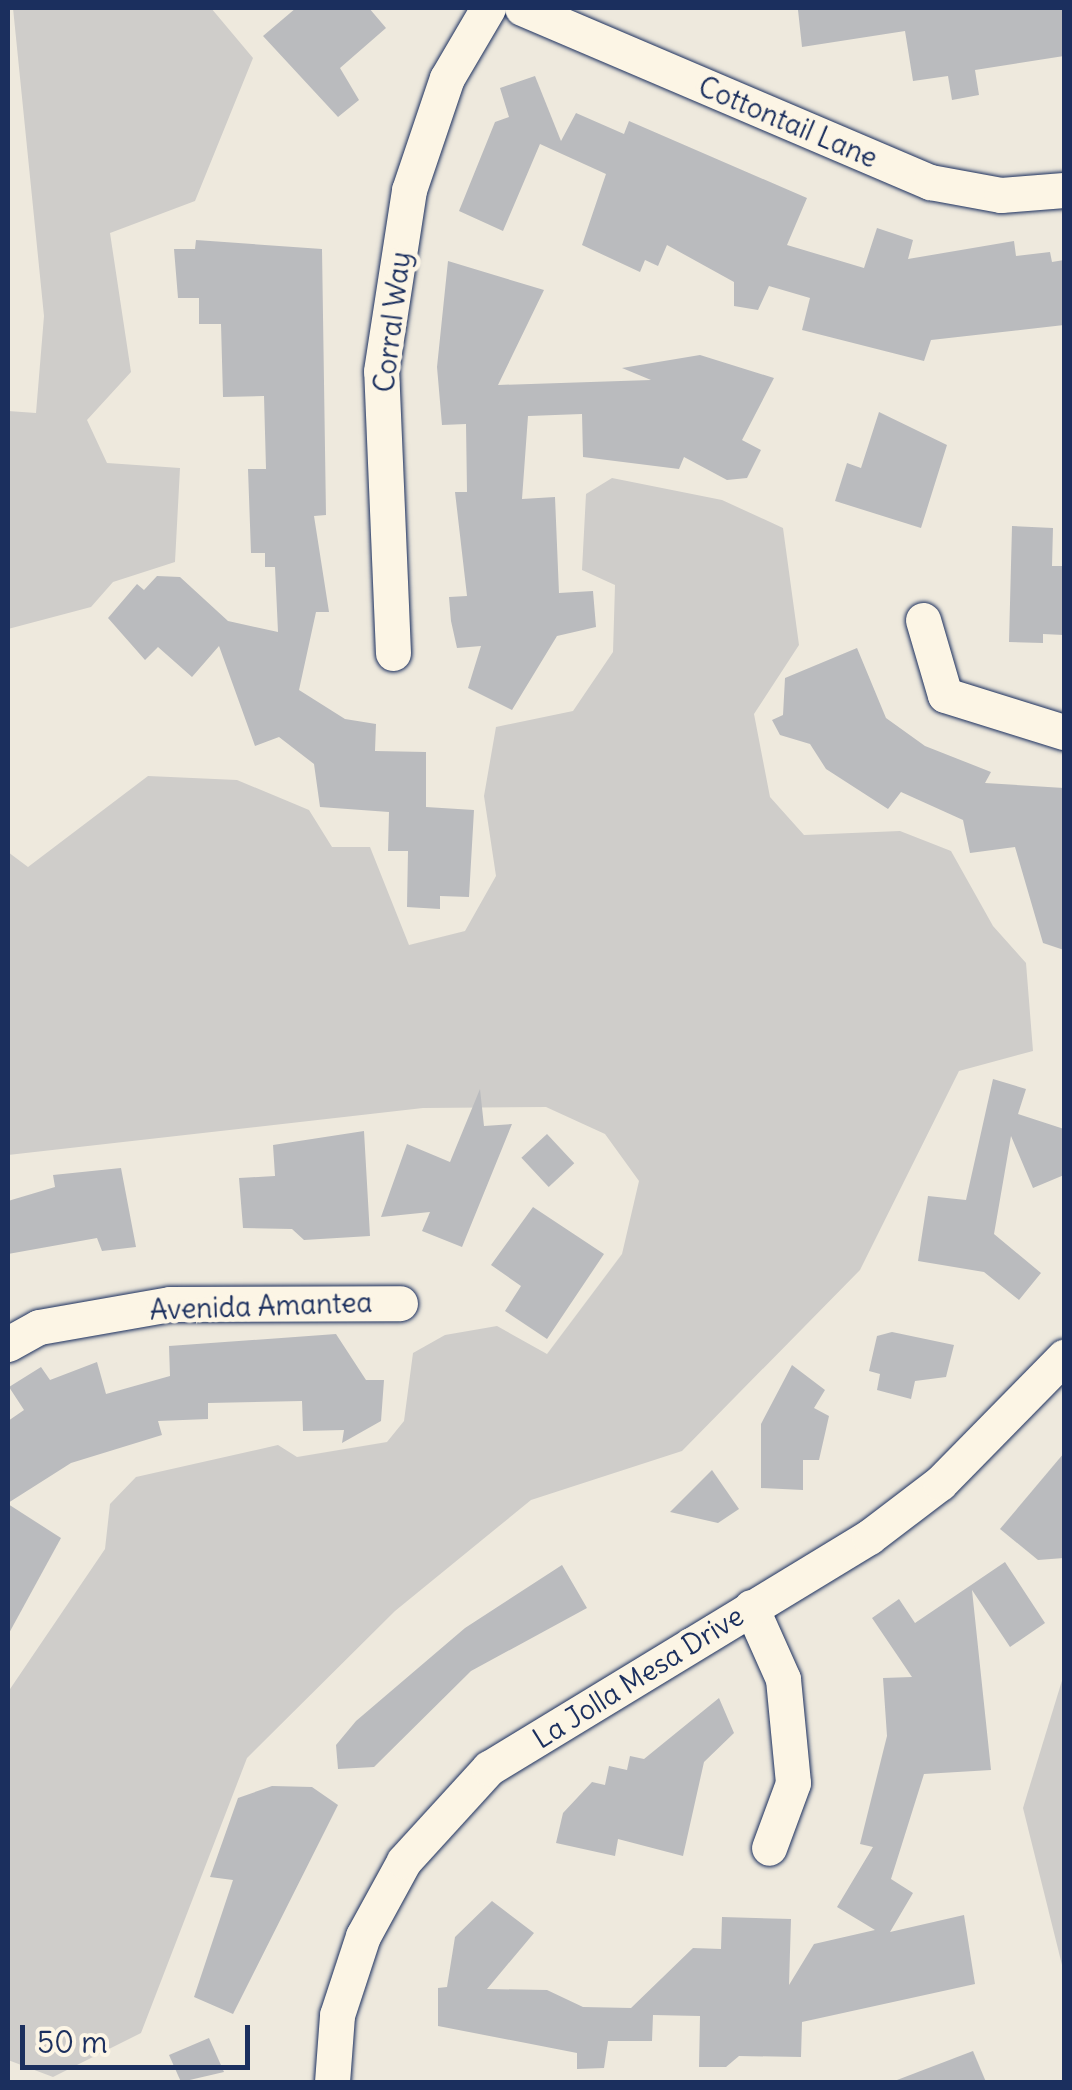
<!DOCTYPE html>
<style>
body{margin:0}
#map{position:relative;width:1072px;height:2090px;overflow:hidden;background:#eee9dd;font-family:Delius,sans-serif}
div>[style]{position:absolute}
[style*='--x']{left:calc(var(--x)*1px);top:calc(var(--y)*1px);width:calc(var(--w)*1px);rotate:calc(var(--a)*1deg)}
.green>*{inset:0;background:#cfcdca}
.building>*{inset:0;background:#babbbe;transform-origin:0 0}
.roads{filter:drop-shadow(0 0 2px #1b2f5e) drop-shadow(0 0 2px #1b2f5e)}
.minor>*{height:35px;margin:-17.5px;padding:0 17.5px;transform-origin:17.5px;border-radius:17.5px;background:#fcf5e5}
span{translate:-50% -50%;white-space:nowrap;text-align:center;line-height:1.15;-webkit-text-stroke:9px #fcf5e5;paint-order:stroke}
.street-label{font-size:28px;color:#1b2f5e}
.frame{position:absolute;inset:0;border:10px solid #1b2f5e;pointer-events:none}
.scale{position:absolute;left:20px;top:2025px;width:230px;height:45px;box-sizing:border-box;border:5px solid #1b2f5e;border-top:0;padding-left:12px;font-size:30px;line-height:35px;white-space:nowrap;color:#1b2f5e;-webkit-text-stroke:8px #fcf5e5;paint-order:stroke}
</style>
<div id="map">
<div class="green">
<i style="clip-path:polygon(13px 8px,211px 8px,253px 58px,195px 201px,110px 233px,131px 372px,87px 420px,107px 463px,180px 468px,175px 562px,113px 582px,91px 607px,8px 629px,8px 411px,36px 413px,44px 316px)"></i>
<i style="clip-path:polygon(612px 478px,722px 500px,783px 528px,799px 645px,754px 714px,770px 797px,804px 835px,900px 831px,951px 851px,993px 926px,1026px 963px,1033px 1051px,959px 1071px,860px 1270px,682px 1451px,531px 1500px,395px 1611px,247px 1758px,141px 2033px,53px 2077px,8px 2060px,8px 1692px,105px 1549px,110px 1504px,136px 1477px,278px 1445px,297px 1457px,387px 1442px,404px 1421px,413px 1353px,445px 1335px,497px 1326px,547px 1354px,622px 1254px,639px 1181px,605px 1134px,546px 1107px,423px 1108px,8px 1155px,8px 852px,28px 867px,148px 776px,237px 780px,309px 810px,332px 847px,370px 847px,409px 945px,465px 931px,496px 876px,484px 796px,496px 727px,573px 711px,613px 652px,615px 585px,582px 570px,586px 494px)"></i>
<i style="clip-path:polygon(1064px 1674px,1064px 1973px,1023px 1808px)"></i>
</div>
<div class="building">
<i style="clip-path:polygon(296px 8px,369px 8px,386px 28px,340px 68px,359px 100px,338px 117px,263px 36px)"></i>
<i style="clip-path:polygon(1064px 8px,1064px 56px,975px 70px,979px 95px,952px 100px,948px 76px,913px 81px,905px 31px,802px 47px,798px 10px)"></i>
<i style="clip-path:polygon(535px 76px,561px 141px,576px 113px,624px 134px,629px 121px,807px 198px,787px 245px,864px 268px,877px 228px,913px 240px,908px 259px,1014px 241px,1016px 256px,1050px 252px,1052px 262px,1064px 260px,1064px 325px,931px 340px,924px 361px,802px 330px,810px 298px,769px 286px,758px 310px,734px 306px,734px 282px,667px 245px,658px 266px,645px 260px,640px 272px,582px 245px,606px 174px,540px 144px,503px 231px,459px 211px,495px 122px,509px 117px,500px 88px)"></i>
<i style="clip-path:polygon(196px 240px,322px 249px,326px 515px,314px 516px,329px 612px,316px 612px,299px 690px,345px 719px,376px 724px,375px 751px,426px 752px,426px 807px,474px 810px,469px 897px,440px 896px,440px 909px,407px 907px,408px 851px,388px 851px,389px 812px,320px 807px,314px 764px,279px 737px,255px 746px,219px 646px,192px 677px,158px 647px,145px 660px,108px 618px,137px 584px,144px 590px,157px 576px,180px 577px,228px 621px,278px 632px,275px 567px,265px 567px,265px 553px,251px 553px,248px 469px,266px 469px,264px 396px,223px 397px,221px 324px,199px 324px,199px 298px,178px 298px,174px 249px,195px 249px)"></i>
<i style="clip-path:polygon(448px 261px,544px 290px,498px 385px,651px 380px,622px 368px,700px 355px,774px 378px,742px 440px,761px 450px,747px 478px,727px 480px,684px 457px,679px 469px,583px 457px,582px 414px,528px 416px,522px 499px,555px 497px,559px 593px,593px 591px,596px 627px,557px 636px,512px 710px,468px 688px,481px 646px,457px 648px,451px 621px,449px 597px,467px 596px,455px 492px,467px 492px,466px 424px,442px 425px,437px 367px)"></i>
<i style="clip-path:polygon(879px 412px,947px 445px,921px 528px,835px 501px,847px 463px,861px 468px)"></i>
<i style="clip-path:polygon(1012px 526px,1053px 528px,1052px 566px,1064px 566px,1064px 635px,1043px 634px,1043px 643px,1009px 642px)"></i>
<i style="clip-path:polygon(857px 648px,886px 718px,925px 746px,991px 772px,985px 783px,1064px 788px,1064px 950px,1043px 943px,1015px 847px,970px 853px,963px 820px,901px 792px,888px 809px,826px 769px,810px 744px,780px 735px,772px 720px,783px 715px,785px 678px)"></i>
<i style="clip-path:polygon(993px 1079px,1026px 1089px,1018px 1114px,1064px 1129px,1064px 1175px,1033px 1188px,1011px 1136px,994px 1234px,1041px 1273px,1019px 1300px,984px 1272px,918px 1261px,928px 1196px,966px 1200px)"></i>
<i style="clip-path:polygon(480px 1089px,484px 1126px,512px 1124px,462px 1247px,422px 1231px,430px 1212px,381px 1217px,407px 1144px,450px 1162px)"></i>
<i style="clip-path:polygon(364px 1131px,370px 1236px,304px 1240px,292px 1229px,243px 1228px,239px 1178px,275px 1176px,273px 1145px)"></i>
<i style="left:547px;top:1134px;width:40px;height:35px;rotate:47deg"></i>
<i style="clip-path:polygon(121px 1168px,136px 1247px,102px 1251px,97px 1238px,8px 1254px,8px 1201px,55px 1187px,53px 1175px)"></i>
<i style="clip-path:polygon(533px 1207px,604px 1254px,547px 1339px,505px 1311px,521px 1286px,491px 1265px)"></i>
<i style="clip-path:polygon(892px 1332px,954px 1345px,946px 1377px,915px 1381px,911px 1399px,877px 1390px,880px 1374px,869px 1371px,877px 1336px)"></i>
<i style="clip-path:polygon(336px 1334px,366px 1380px,384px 1380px,381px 1421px,342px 1443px,344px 1430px,303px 1431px,302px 1401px,208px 1403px,208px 1419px,158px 1421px,162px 1435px,71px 1463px,8px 1503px,8px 1421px,24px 1410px,9px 1387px,41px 1367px,50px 1380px,97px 1362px,106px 1394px,170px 1376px,169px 1346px)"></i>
<i style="clip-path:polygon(792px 1365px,825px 1390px,814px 1408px,829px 1416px,819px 1460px,803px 1460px,803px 1490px,761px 1488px,761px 1424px)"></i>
<i style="clip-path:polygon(1064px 1453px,1064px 1558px,1038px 1560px,1000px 1529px)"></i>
<i style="clip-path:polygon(712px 1470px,739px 1509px,718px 1523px,670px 1512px)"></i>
<i style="clip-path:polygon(8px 1504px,61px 1538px,8px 1635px)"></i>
<i style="clip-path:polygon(1005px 1562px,1045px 1623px,1010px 1647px,972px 1590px,991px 1770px,924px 1774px,891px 1879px,913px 1893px,890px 1932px,964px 1915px,975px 1984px,802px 2022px,801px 2057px,739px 2056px,726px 2067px,699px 2067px,700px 2016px,653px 2015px,652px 2041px,608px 2041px,604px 2068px,577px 2069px,577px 2053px,438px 2026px,438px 1988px,447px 1987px,455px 1937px,492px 1901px,534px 1933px,487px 1989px,547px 1990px,583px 2007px,631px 2008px,693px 1948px,721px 1949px,722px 1917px,791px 1919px,789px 1985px,814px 1944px,875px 1930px,837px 1907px,873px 1847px,860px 1844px,887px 1736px,883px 1678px,912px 1677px,872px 1618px,899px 1599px,915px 1623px)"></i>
<i style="clip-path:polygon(562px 1565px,587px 1608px,471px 1671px,374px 1767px,338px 1769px,336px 1745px,356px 1721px,465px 1628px)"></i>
<i style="clip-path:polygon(719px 1698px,734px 1733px,704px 1762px,683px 1856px,618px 1839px,615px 1856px,556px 1843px,563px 1813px,592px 1782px,605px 1785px,609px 1766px,627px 1770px,630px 1756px,644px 1759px)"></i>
<i style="clip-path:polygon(272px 1786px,312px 1787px,338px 1805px,233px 2014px,194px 1997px,233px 1880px,210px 1877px,238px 1798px)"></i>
<i style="clip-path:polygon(209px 2038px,224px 2072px,181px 2082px,169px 2055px)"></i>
<i style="clip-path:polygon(973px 2051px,986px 2082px,897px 2082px,897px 2080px)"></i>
</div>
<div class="roads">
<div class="minor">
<i style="--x:522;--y:8;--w:444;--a:23.1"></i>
<i style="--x:930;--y:182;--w:72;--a:10.4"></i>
<i style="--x:1001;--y:195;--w:63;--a:-4.5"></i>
<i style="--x:923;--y:620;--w:78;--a:73.7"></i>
<i style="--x:945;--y:695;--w:125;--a:17.3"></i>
<i style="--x:393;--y:653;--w:282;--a:-92.4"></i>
<i style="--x:381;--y:371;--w:183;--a:-81.2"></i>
<i style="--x:409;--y:190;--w:118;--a:-71.3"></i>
<i style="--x:447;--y:78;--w:81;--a:-59.6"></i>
<i style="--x:8;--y:1344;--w:35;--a:-29"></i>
<i style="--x:39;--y:1327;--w:133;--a:-10"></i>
<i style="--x:170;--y:1304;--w:230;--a:-0.2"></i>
<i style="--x:751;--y:1607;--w:79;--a:66"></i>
<i style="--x:783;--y:1679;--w:104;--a:84.5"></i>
<i style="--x:793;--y:1783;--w:69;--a:110.3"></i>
<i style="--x:332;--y:2082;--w:67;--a:-85.7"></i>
<i style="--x:337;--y:2015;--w:83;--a:-71.8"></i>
<i style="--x:363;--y:1936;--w:85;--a:-61.3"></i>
<i style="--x:404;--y:1861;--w:126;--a:-47.6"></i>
<i style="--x:489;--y:1768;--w:445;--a:-31.3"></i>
<i style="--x:869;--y:1537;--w:89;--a:-37.3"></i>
<i style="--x:940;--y:1483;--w:177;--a:-45.5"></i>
</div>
</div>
<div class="street-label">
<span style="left:788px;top:122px;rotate:23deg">Cottontail Lane</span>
<span style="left:392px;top:322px;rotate:-83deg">Corral Way</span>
<span style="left:261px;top:1306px;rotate:-2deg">Avenida Amantea</span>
<span style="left:638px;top:1677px;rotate:-32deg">La Jolla Mesa Drive</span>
</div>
<div class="frame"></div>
<div class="scale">50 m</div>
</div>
